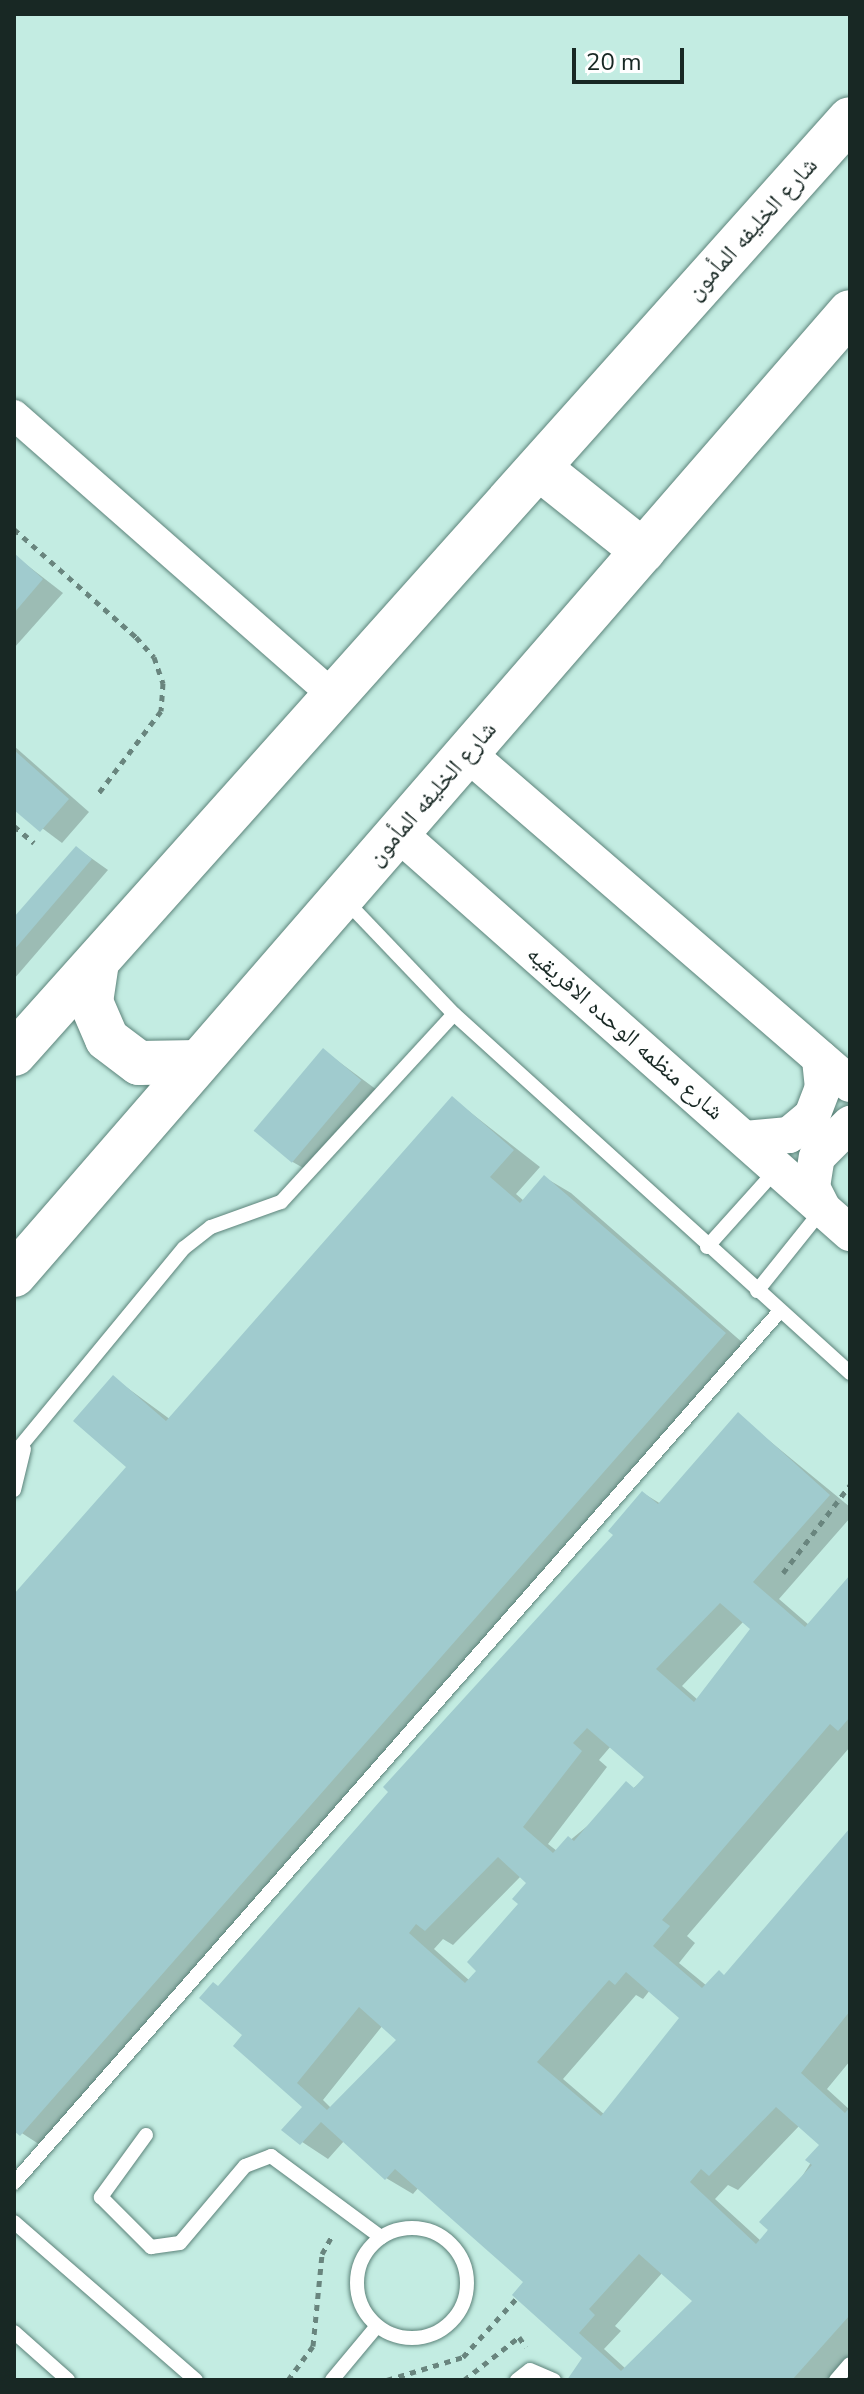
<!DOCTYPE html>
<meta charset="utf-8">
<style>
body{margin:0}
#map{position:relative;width:864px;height:2394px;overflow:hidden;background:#c3ece2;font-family:"Nunito Sans","Noto Naskh Arabic",sans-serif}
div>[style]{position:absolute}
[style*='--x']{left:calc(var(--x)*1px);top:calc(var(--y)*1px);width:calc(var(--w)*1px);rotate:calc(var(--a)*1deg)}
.shadow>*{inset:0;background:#0003}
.building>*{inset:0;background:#a0cbce;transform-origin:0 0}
.path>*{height:5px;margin-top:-2.5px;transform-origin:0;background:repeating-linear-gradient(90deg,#69857e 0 6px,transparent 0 12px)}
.roads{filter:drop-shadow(0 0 2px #5c837a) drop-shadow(0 0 2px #5c837a)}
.service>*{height:14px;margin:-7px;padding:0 7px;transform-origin:7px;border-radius:7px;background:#fff}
.service>.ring{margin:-7px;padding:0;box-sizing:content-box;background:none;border:14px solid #fff;border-radius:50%}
.minor>*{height:30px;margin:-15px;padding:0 15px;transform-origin:15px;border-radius:15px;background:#fff}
.tertiary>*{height:36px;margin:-18px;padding:0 18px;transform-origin:18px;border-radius:18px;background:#fff}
.primary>*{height:44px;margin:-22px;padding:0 22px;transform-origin:22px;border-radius:22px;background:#fff}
span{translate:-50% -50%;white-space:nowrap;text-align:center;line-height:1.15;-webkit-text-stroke:6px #fff;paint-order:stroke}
.street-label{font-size:24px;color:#182824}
.frame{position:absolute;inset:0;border:16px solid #182824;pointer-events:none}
.scale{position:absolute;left:572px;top:48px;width:112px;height:36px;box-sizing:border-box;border:4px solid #182824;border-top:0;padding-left:10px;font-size:24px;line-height:28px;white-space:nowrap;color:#182824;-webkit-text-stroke:6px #fff;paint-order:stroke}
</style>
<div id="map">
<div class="shadow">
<i style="clip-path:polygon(14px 555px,63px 593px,14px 648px)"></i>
<i style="clip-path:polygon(14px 746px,89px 812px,62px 843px,14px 807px)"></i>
<i style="clip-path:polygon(77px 848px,108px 870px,14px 979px,14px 920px)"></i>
<i style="clip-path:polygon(323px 1050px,381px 1093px,312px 1173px,291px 1161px)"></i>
<i style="clip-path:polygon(452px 1098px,540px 1167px,516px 1194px,524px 1201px,544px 1177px,571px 1193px,751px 1350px,48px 2150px,14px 2128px,14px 1597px,129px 1466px,114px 1378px,171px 1420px)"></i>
<i style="clip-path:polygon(evenodd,738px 1415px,850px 1507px,850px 1518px,779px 1599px,809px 1625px,850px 1578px,850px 1747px,687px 1936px,695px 1943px,679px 1963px,707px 1986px,725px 1976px,850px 1831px,850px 2061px,827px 2089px,850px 2110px,850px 2365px,837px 2380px,570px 2380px,585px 2358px,526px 2282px,419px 2187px,413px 2194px,386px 2178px,344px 2141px,328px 2159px,284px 2130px,305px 2107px,245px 2035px,219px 1988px,616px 1535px,643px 1493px,661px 1504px,738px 1415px,744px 1621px,753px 1629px,698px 1700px,682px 1686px,744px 1621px,738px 1415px,611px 1746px,647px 1777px,557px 1851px,548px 1844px,607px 1767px,599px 1760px,611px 1746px,738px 1415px,521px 1876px,529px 1882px,521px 1904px,470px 1981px,434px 1949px,443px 1939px,453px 1945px,521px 1876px,738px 1415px,650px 1990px,682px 2017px,605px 2115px,563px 2079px,636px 1995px,643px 1999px,650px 1990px,738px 1415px,383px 2025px,399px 2040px,331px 2108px,323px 2100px,383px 2025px,738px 1415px,800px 2125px,822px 2145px,761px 2241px,715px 2199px,728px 2185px,738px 2190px,800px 2125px,738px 1415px,663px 2272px,695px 2301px,626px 2369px,604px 2349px,621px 2331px,615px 2326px,663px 2272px)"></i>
</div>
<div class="building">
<i style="clip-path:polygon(14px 553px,43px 579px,14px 613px)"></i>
<i style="clip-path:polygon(14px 750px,69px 799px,40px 832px,14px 810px)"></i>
<i style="clip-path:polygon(76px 846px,92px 859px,14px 950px,14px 917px)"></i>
<i style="left:323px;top:1048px;width:50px;height:108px;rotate:40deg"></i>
<i style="clip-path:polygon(452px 1096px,514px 1150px,490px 1177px,520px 1203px,544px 1175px,726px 1333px,20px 2136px,14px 2131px,14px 1594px,126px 1467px,73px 1421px,113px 1375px,166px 1421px)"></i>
<i style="clip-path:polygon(evenodd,738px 1412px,830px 1495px,753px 1582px,805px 1627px,850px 1575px,850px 1717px,838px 1731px,830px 1724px,662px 1920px,670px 1926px,653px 1946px,702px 1988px,719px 1970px,724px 1975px,850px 1828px,850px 2011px,801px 2073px,845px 2113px,850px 2107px,850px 2315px,792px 2380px,567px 2380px,582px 2358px,512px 2295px,523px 2282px,395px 2169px,385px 2180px,321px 2122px,300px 2145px,281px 2130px,302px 2107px,233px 2046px,242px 2035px,199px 1998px,213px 1982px,218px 1986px,388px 1792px,383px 1787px,613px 1535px,608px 1531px,642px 1491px,658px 1504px,738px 1412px,720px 1603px,750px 1629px,694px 1702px,656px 1669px,720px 1603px,738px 1412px,587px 1728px,644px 1777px,634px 1788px,626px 1781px,574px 1841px,568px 1836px,553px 1853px,523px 1827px,582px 1751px,573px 1743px,587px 1728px,738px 1412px,498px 1857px,526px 1883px,512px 1899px,518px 1904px,467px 1962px,476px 1971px,465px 1983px,409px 1933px,416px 1924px,425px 1931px,498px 1857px,738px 1412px,626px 1972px,679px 2018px,601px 2116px,537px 2062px,609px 1980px,615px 1985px,626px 1972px,738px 1412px,359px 2007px,396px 2040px,327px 2110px,297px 2083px,359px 2007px,738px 1412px,776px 2107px,819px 2145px,805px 2160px,812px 2165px,759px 2222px,768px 2230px,756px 2244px,690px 2182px,701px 2169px,709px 2176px,776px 2107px,738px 1412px,639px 2254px,692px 2301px,621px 2371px,579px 2333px,595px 2315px,589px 2309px,639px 2254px)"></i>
</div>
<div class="path">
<i style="--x:14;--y:529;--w:163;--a:41.5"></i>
<i style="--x:136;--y:637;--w:27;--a:48"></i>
<i style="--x:154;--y:657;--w:28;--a:71"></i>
<i style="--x:163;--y:683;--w:28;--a:94"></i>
<i style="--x:161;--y:711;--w:104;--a:127.2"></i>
<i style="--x:14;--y:826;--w:26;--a:40"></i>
<i style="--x:783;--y:1573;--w:111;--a:-52.7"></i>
<i style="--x:288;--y:2380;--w:42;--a:-53.7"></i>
<i style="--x:313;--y:2346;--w:92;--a:-84.4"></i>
<i style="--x:322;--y:2254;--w:23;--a:-61"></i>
<i style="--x:387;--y:2380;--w:79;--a:-16.8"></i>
<i style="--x:463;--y:2357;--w:79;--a:-47.6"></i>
<i style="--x:464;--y:2380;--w:70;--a:-38"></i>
<i style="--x:519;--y:2337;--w:12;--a:55"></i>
</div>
<div class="roads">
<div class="service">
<i style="--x:345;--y:900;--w:158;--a:46.3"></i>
<i style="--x:454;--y:1014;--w:535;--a:42.19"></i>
<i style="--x:707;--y:1247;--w:103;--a:-48.1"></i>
<i style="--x:757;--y:1291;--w:104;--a:-51.3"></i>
<i style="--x:14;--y:1454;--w:267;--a:-50.5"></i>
<i style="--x:184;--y:1248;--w:34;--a:-38"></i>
<i style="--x:211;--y:1227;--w:74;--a:-19.7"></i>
<i style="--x:281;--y:1202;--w:255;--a:-47.4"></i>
<i style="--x:14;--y:1490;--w:42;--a:-76.3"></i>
<i style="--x:146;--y:2135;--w:77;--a:126"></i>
<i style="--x:101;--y:2197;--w:71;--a:45"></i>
<i style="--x:151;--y:2247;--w:29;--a:-8"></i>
<i style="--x:180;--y:2243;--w:101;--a:-49.8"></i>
<i style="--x:245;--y:2166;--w:28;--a:-21"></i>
<i style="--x:271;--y:2156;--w:137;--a:36.4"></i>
<i style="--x:14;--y:2183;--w:1161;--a:-48.7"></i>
<i style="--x:14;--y:2222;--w:241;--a:41"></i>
<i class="ring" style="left:357px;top:2228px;width:96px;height:96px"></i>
<i style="--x:14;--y:2332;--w:72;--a:41.6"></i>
<i style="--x:332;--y:2380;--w:70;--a:-50.2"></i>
<i style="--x:517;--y:2380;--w:16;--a:-38"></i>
<i style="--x:530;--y:2370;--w:26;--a:23"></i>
<i style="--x:836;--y:2380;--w:21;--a:-49"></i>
</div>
<div class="minor">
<i style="--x:14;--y:415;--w:426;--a:41.3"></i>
</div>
<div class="tertiary">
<i style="--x:467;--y:753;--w:506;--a:40.83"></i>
<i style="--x:398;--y:833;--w:604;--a:41.51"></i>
<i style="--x:745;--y:1139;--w:44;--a:-5.2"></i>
<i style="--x:789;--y:1135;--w:30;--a:-40"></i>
<i style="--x:812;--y:1116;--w:30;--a:-69"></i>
<i style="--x:823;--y:1088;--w:30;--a:-96"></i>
<i style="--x:823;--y:1209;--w:25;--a:-117"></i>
<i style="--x:812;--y:1187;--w:30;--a:-81"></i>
<i style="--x:817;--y:1157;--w:47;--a:-45"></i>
</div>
<div class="primary">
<i style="--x:539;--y:468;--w:133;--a:38.6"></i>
<i style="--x:97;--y:962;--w:40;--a:98.5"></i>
<i style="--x:91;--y:1002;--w:40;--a:66.6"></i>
<i style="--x:107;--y:1039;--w:40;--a:37"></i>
<i style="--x:139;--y:1063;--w:59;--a:-1"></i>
<i style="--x:14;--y:1054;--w:1254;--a:-48.2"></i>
<i style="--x:14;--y:1275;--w:1275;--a:-49.04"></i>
</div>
</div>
<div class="street-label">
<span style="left:752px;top:229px;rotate:-48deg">شارع الخليفه المأمون</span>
<span style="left:432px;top:794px;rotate:-49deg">شارع الخليفه المأمون</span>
<span style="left:625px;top:1033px;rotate:41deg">شارع منظمه الوحده الافريقيه</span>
</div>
<div class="frame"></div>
<div class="scale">20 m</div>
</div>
